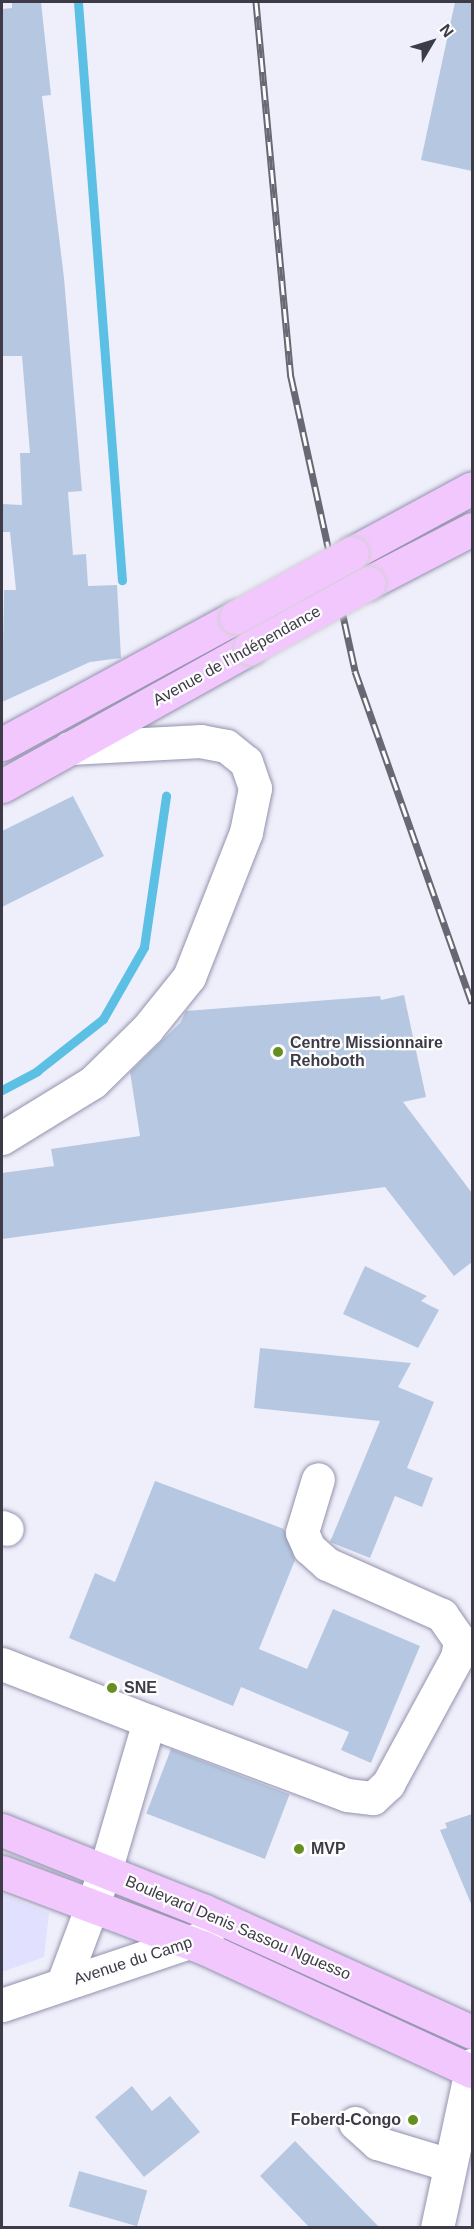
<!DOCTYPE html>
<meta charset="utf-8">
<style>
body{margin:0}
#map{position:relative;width:474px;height:2229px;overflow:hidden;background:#efeffb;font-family:Arial,sans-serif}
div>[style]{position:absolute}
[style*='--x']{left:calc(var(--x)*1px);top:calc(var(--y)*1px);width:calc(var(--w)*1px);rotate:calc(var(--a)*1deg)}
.built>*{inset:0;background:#e1e0fe}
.stream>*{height:9px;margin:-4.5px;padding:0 4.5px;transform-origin:4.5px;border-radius:4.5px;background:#5bc0e4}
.building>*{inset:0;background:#b6c8e1;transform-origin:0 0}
.roads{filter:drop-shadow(0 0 2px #9392ad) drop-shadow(0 0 2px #9392ad)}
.minor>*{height:33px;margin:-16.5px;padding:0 16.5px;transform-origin:16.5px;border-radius:16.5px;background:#fff}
.major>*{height:33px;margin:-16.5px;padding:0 16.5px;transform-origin:16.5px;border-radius:16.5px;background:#f2c7fd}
.rail>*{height:7px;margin-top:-3.5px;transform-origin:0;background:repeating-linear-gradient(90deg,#fdfdfd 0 14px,#686773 0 28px);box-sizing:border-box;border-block:2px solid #686773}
.bridges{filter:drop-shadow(0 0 2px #d0d0d3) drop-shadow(0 0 2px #d0d0d3)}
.major-bridge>*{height:33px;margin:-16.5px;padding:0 16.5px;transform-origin:16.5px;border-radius:16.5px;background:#f2c7fd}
.dots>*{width:16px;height:16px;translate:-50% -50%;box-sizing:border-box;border:3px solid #fdfdfd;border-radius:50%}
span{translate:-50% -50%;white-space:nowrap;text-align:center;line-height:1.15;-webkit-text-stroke:4.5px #fdfdfd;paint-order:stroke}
.street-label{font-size:16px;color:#3c3b47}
.poi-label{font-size:16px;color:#3c3b47;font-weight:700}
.left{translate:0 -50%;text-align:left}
.right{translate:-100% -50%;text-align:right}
.frame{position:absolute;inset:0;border:3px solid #3c3b47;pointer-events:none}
.north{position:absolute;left:402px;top:12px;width:60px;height:60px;-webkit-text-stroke:4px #fdfdfd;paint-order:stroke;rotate:52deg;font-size:16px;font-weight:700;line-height:24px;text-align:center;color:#3c3b47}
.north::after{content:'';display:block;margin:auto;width:21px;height:27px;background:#3c3b47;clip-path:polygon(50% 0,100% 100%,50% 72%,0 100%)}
</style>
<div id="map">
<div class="built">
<i style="clip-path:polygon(2px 1894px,49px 1913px,44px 1957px,2px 1972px)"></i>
</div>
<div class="stream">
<i style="--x:78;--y:2;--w:580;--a:85.65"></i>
<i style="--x:2;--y:1090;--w:40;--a:-28"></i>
<i style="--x:37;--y:1071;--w:84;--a:-38.2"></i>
<i style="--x:103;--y:1019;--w:83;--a:-60.3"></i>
<i style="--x:144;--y:947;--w:153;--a:-81.7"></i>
</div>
<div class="building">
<i style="clip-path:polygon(12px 2px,41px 2px,51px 95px,42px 96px,64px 278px,82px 491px,68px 492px,73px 555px,86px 554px,88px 586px,117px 585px,121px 658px,90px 662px,2px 702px,4px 590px,16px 590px,10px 532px,2px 532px,2px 504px,22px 505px,20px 453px,30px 453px,22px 356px,2px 356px,2px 9px,12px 8px)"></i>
<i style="clip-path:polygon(455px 2px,472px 2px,472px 171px,421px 160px)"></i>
<i style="clip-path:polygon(73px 796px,104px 856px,2px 907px,2px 831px)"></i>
<i style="clip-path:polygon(404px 995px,426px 1097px,403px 1102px,472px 1193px,472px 1262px,454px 1276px,385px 1187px,2px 1239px,2px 1173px,54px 1166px,51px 1149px,140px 1136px,130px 1072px,180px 1023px,186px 1011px,380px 996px,381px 1000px)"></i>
<i style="clip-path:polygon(365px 1266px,427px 1296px,421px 1301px,439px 1310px,418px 1348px,343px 1314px)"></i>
<i style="clip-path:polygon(260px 1348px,411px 1363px,398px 1387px,434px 1402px,407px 1468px,433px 1478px,422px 1507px,395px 1496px,370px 1558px,330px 1542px,380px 1421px,254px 1408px)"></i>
<i style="clip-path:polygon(155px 1481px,284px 1529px,295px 1560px,259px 1649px,307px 1669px,333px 1609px,420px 1646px,371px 1763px,341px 1750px,349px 1732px,241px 1687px,233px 1706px,69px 1638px,95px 1573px,115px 1582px)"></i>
<i style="left:171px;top:1749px;width:127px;height:69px;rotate:21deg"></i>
<i style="clip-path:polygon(472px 1814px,472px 1906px,440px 1830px,447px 1828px,445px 1823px)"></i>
<i style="clip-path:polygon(132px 2086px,152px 2111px,170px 2096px,200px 2132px,144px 2177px,95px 2117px)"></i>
<i style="clip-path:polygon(295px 2141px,380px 2228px,310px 2228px,260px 2176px)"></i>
<i style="left:79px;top:2171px;width:71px;height:37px;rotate:16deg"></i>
</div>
<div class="roads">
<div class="minor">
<i style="--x:2;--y:1138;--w:107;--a:-31.6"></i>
<i style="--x:93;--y:1082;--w:76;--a:-44.5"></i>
<i style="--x:147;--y:1029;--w:67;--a:-51.1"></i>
<i style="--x:189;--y:977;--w:156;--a:-68.5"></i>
<i style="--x:246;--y:832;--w:45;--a:-78.4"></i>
<i style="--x:255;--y:788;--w:28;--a:-109"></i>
<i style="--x:246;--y:762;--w:26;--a:-141"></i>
<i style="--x:226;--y:746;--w:25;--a:-169"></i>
<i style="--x:201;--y:741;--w:132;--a:177"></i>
<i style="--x:2;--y:1527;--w:5;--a:22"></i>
<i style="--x:2;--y:1664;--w:158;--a:21.2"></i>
<i style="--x:149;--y:1721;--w:156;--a:106.3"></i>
<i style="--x:105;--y:1871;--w:120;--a:110.6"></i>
<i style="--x:149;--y:1721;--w:211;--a:20.5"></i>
<i style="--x:347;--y:1795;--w:26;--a:7"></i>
<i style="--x:373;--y:1798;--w:21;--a:-43"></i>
<i style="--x:388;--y:1784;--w:145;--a:-61.5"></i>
<i style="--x:457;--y:1657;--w:16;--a:-79"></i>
<i style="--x:460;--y:1641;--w:32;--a:-125"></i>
<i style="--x:442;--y:1615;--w:126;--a:-156.1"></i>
<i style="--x:327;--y:1564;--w:24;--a:-138"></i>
<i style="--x:309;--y:1548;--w:17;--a:-114"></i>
<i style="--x:302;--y:1532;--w:55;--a:-73.2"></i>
<i style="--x:2;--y:2005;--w:216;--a:-18.6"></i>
<i style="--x:355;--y:2123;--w:30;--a:42"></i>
<i style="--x:377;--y:2143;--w:76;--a:16.8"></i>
<i style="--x:437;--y:2228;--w:167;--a:-77.9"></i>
</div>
<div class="major">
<i style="--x:352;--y:553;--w:136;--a:-28.4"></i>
<i style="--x:368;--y:583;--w:117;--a:-27.4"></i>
<i style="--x:2;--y:744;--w:266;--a:-28.5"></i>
<i style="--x:2;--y:786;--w:284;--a:-29.1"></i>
<i style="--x:2;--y:1830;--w:219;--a:21.8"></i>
<i style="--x:205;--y:1911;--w:293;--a:24.4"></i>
<i style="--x:2;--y:1872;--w:216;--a:20.6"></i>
<i style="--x:204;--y:1948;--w:295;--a:24.7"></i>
</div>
</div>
<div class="rail">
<i style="--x:256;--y:2;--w:377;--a:84.7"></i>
<i style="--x:291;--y:377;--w:301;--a:77.7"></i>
<i style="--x:355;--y:671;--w:352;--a:70.6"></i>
</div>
<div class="bridges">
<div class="major-bridge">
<i style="--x:236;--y:617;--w:132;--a:-28.9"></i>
<i style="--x:250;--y:648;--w:135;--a:-28.8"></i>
</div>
</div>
<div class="dots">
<i style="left:278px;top:1052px;background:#658f20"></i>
<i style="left:112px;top:1688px;background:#658f20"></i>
<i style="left:299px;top:1849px;background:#658f20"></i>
<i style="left:413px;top:2120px;background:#658f20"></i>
</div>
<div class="street-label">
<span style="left:237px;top:656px;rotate:-29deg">Avenue de l'Indépendance</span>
<span style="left:238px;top:1928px;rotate:23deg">Boulevard Denis Sassou Nguesso</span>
<span style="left:133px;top:1961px;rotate:-18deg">Avenue du Camp</span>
</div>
<div class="poi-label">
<span class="left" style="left:290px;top:1052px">Centre Missionnaire<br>Rehoboth</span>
<span class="left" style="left:124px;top:1688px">SNE</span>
<span class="left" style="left:311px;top:1849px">MVP</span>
<span class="right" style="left:401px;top:2120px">Foberd-Congo</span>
</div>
<div class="frame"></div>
<div class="north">N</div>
</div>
